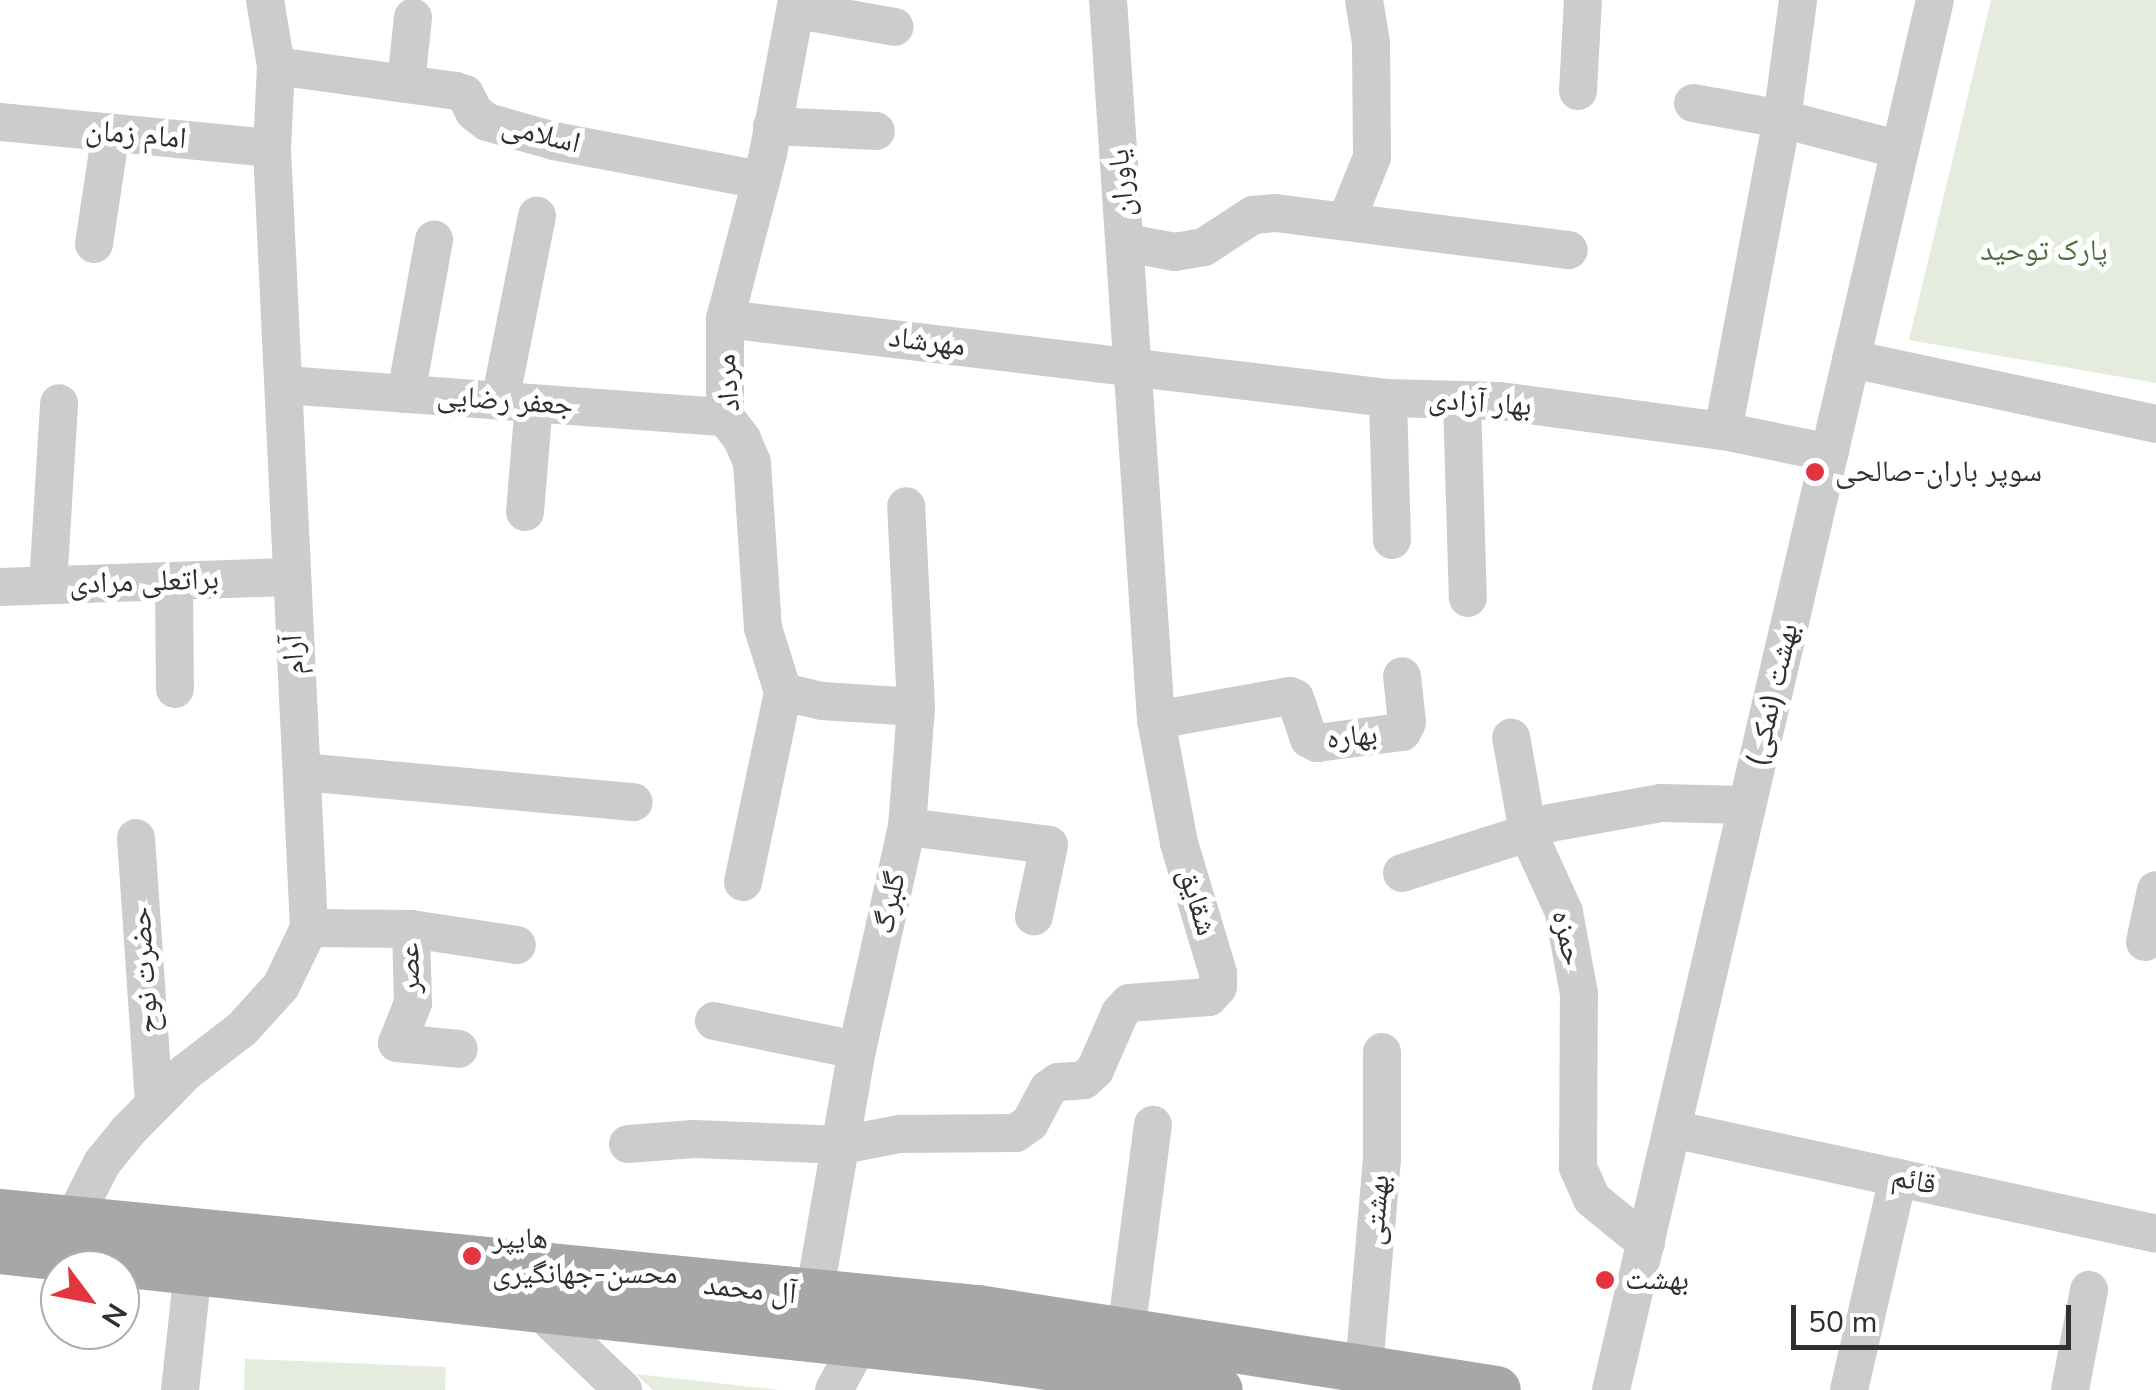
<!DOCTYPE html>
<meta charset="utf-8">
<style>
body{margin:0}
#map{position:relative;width:2156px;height:1390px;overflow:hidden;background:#fff;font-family:"Nunito Sans","Noto Naskh Arabic",sans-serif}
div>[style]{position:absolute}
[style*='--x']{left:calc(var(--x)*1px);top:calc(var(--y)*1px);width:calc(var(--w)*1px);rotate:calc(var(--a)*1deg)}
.green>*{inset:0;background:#e5ecdd}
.minor>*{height:38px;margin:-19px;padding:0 19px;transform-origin:19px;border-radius:19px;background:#ccc}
.major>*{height:48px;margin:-24px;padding:0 24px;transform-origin:24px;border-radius:24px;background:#a7a7a7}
.dots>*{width:28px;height:28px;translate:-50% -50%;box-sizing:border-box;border:5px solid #fff;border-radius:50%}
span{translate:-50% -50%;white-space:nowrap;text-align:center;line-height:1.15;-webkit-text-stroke:10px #fff;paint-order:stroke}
.street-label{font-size:30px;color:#2f2f2f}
.park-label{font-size:30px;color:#516a3d}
.poi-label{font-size:30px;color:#2f2f2f}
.left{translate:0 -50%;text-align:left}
.north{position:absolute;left:40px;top:1250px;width:100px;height:100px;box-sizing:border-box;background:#fff;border:2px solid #acacac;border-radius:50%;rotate:122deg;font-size:28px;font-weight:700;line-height:40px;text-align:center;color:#2f2f2f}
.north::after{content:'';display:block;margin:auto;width:35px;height:45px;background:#e2353d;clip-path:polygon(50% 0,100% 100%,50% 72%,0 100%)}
.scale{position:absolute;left:1791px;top:1305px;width:280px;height:45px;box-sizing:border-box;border:5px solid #2f2f2f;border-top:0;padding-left:12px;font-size:30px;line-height:35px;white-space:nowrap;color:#2f2f2f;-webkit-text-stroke:8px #fff;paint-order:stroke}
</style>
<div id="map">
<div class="green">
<i style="clip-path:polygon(1991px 0,2156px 0,2156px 383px,1909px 340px)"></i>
<i style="clip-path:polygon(245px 1359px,446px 1367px,445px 1390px,244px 1390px)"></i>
<i style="clip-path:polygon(636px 1374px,779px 1390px,653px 1390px)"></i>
</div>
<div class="minor">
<i style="--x:797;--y:0;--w:157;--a:100.7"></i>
<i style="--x:768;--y:154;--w:171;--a:104.6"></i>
<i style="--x:725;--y:319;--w:98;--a:90"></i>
<i style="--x:725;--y:417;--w:28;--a:52"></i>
<i style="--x:742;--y:439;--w:26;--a:67"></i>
<i style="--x:752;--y:463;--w:165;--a:86.2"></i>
<i style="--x:763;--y:628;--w:67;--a:72.6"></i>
<i style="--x:783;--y:692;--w:40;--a:13"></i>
<i style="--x:822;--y:701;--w:94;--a:3.7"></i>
<i style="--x:797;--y:10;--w:99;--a:9.8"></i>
<i style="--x:276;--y:66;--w:182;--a:7.9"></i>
<i style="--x:456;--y:91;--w:9;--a:18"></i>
<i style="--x:465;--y:94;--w:20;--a:63"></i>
<i style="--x:474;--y:112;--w:16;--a:38"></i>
<i style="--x:487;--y:122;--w:70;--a:15.8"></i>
<i style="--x:554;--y:141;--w:211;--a:10.7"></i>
<i style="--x:406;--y:83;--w:66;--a:-83.9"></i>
<i style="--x:1578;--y:91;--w:91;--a:-86.9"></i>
<i style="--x:1693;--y:103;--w:90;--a:10.2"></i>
<i style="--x:1782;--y:119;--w:122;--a:14.7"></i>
<i style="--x:0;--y:122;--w:273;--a:5.5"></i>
<i style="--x:772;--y:126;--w:104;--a:2.8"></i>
<i style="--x:1347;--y:219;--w:67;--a:-68"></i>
<i style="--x:1372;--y:157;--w:114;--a:-90.5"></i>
<i style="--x:1371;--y:43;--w:44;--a:-99.2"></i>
<i style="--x:1127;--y:243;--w:49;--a:10.6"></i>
<i style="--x:1175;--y:252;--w:29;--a:-10"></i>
<i style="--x:1204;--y:247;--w:59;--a:-33.1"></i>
<i style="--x:1253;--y:215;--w:22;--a:-5"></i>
<i style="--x:1275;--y:213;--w:296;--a:7.2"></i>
<i style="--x:94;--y:244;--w:113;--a:-81.4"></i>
<i style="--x:725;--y:319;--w:668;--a:6.8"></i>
<i style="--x:1388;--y:398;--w:112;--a:1.5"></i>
<i style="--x:1500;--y:401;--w:225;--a:7.7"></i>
<i style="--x:1723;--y:431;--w:109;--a:11.6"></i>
<i style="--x:1851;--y:359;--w:312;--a:12"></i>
<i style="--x:285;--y:385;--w:441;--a:4.2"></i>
<i style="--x:406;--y:394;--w:157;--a:-79.7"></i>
<i style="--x:1388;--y:398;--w:142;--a:88.4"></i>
<i style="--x:500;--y:401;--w:189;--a:-78.7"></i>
<i style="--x:1462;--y:401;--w:197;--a:88.3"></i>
<i style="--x:1723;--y:431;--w:318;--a:-79.3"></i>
<i style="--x:1782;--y:119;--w:120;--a:-82.3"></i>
<i style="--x:525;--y:512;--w:109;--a:-85.3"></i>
<i style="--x:174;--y:581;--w:108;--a:89.5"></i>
<i style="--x:48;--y:585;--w:182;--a:-86.5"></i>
<i style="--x:0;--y:587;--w:289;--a:-2"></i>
<i style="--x:1156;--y:720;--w:136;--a:-10.2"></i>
<i style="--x:1290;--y:696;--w:5;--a:22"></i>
<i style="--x:1295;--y:698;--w:43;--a:71.1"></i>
<i style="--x:1309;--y:739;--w:9;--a:27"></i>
<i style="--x:1317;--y:743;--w:86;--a:-7.4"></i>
<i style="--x:1402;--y:732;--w:11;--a:-63"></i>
<i style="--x:1407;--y:722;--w:46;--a:-96.2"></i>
<i style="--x:302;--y:772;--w:333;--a:5.2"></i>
<i style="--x:907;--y:827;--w:143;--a:7.2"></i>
<i style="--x:1049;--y:845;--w:73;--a:101.9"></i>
<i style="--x:136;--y:838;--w:265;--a:86.1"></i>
<i style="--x:1402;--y:873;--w:132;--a:-17.6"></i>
<i style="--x:1528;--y:833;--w:97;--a:-100"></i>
<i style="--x:743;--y:882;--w:194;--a:-78.1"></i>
<i style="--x:309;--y:928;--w:102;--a:0.6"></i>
<i style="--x:411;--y:929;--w:74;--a:88.5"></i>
<i style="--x:413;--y:1003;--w:43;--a:111.8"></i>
<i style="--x:397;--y:1043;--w:62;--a:5.5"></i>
<i style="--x:411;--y:929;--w:107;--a:8.6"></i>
<i style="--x:2145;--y:942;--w:53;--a:-78.1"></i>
<i style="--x:714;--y:1021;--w:146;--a:11.5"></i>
<i style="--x:1672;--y:1129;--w:495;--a:12.2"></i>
<i style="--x:628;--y:1144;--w:66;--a:-4.3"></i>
<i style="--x:694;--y:1139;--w:148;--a:2.3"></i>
<i style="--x:842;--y:1145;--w:58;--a:-10.9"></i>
<i style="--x:899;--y:1134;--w:117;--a:-0.5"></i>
<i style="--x:1016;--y:1133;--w:17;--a:-36"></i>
<i style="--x:1030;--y:1123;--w:38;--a:-62"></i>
<i style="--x:1048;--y:1089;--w:12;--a:-35"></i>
<i style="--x:1058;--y:1082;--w:26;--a:-4"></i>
<i style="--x:1084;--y:1080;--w:15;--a:-42"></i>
<i style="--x:1095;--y:1070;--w:62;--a:-66.3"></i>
<i style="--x:1120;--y:1013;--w:13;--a:-48"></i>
<i style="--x:1129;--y:1003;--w:80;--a:-4.3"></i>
<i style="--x:1209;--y:997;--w:13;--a:-48"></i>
<i style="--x:1218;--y:987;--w:14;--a:-90"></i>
<i style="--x:1218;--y:973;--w:136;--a:-106.7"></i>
<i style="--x:1179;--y:843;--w:125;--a:-100.6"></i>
<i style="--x:1156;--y:720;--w:722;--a:-93.81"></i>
<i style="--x:72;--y:1222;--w:66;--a:-63"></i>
<i style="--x:102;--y:1163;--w:41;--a:-50.9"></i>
<i style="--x:128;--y:1131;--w:83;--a:-45.5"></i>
<i style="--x:186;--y:1072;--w:71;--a:-37.5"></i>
<i style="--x:242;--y:1029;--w:58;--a:-47.8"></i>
<i style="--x:281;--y:986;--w:64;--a:-64.2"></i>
<i style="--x:309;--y:928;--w:781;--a:-92.72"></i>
<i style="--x:272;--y:148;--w:82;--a:-87.2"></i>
<i style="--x:276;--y:66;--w:67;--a:-99.5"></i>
<i style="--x:1646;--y:1243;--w:70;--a:-140.8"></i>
<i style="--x:1592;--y:1199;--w:35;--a:-114"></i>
<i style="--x:1578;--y:1167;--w:173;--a:-89.7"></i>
<i style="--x:1579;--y:994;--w:83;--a:-100.4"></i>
<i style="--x:1564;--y:912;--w:87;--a:-114.5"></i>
<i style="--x:1528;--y:833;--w:24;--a:-24"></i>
<i style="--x:1550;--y:823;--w:113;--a:-10.2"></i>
<i style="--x:1661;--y:803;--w:86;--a:1.3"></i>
<i style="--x:814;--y:1296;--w:250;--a:-80.1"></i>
<i style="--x:857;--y:1050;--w:229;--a:-77.4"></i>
<i style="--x:907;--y:827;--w:120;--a:-85.7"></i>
<i style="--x:916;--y:707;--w:201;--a:-92.8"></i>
<i style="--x:537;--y:1308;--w:119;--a:43.6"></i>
<i style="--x:1126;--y:1332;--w:209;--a:-82.6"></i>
<i style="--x:1364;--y:1368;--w:209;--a:-85.1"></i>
<i style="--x:1382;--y:1160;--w:108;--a:-90"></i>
<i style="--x:180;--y:1390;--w:121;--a:-83.8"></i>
<i style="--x:834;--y:1390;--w:52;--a:-61.5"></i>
<i style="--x:1611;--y:1390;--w:1427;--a:-76.88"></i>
<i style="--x:1849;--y:1390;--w:218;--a:-77"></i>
<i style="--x:2070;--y:1390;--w:102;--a:-79.2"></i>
</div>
<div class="major">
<i style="--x:0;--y:1213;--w:983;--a:5.61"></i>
<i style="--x:978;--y:1309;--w:525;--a:8.87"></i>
<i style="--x:0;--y:1250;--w:989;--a:6.21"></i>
<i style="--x:983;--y:1357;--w:238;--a:8"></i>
</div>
<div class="dots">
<i style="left:1815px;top:472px;background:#e2353d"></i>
<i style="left:472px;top:1256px;background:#e2353d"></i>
<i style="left:1605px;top:1280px;background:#e2353d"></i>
</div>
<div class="street-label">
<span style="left:136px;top:135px;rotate:5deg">امام زمان</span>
<span style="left:541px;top:135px;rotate:14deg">اسلامی</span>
<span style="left:1122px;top:183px;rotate:-95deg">یاوران</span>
<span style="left:927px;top:342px;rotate:7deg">مهرشاد</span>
<span style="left:728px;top:383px;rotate:-95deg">مرداد</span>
<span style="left:505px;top:401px;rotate:4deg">جعفر رضایی</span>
<span style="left:1480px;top:403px;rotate:4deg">بهار آزادی</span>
<span style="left:144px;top:582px;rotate:-2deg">براتعلی مرادی</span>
<span style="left:294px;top:655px;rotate:-94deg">آرام</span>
<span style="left:1773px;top:695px;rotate:-77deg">بهشت (نمکی)</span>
<span style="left:1352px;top:737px;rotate:-5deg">بهاره</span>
<span style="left:1197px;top:902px;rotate:73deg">شقایق</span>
<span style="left:890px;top:903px;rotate:-78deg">گلبرگ</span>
<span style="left:1567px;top:938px;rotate:77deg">حمزه</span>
<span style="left:410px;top:968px;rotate:-91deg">عصر</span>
<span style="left:145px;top:970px;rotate:-94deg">حضرت نوح</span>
<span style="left:1914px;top:1181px;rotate:12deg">قائم</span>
<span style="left:1377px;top:1210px;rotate:-85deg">بهشتی</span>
<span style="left:750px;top:1290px;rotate:6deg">آل محمد</span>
</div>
<div class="park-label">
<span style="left:2044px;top:251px">پارک توحید</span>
</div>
<div class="poi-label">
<span class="left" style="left:1835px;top:472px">سوپر باران-صالحی</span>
<span class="left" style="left:492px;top:1256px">هایپر<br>محسن-جهانگیری</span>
<span class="left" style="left:1625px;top:1280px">بهشت</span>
</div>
<div class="north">N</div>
<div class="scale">50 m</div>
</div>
